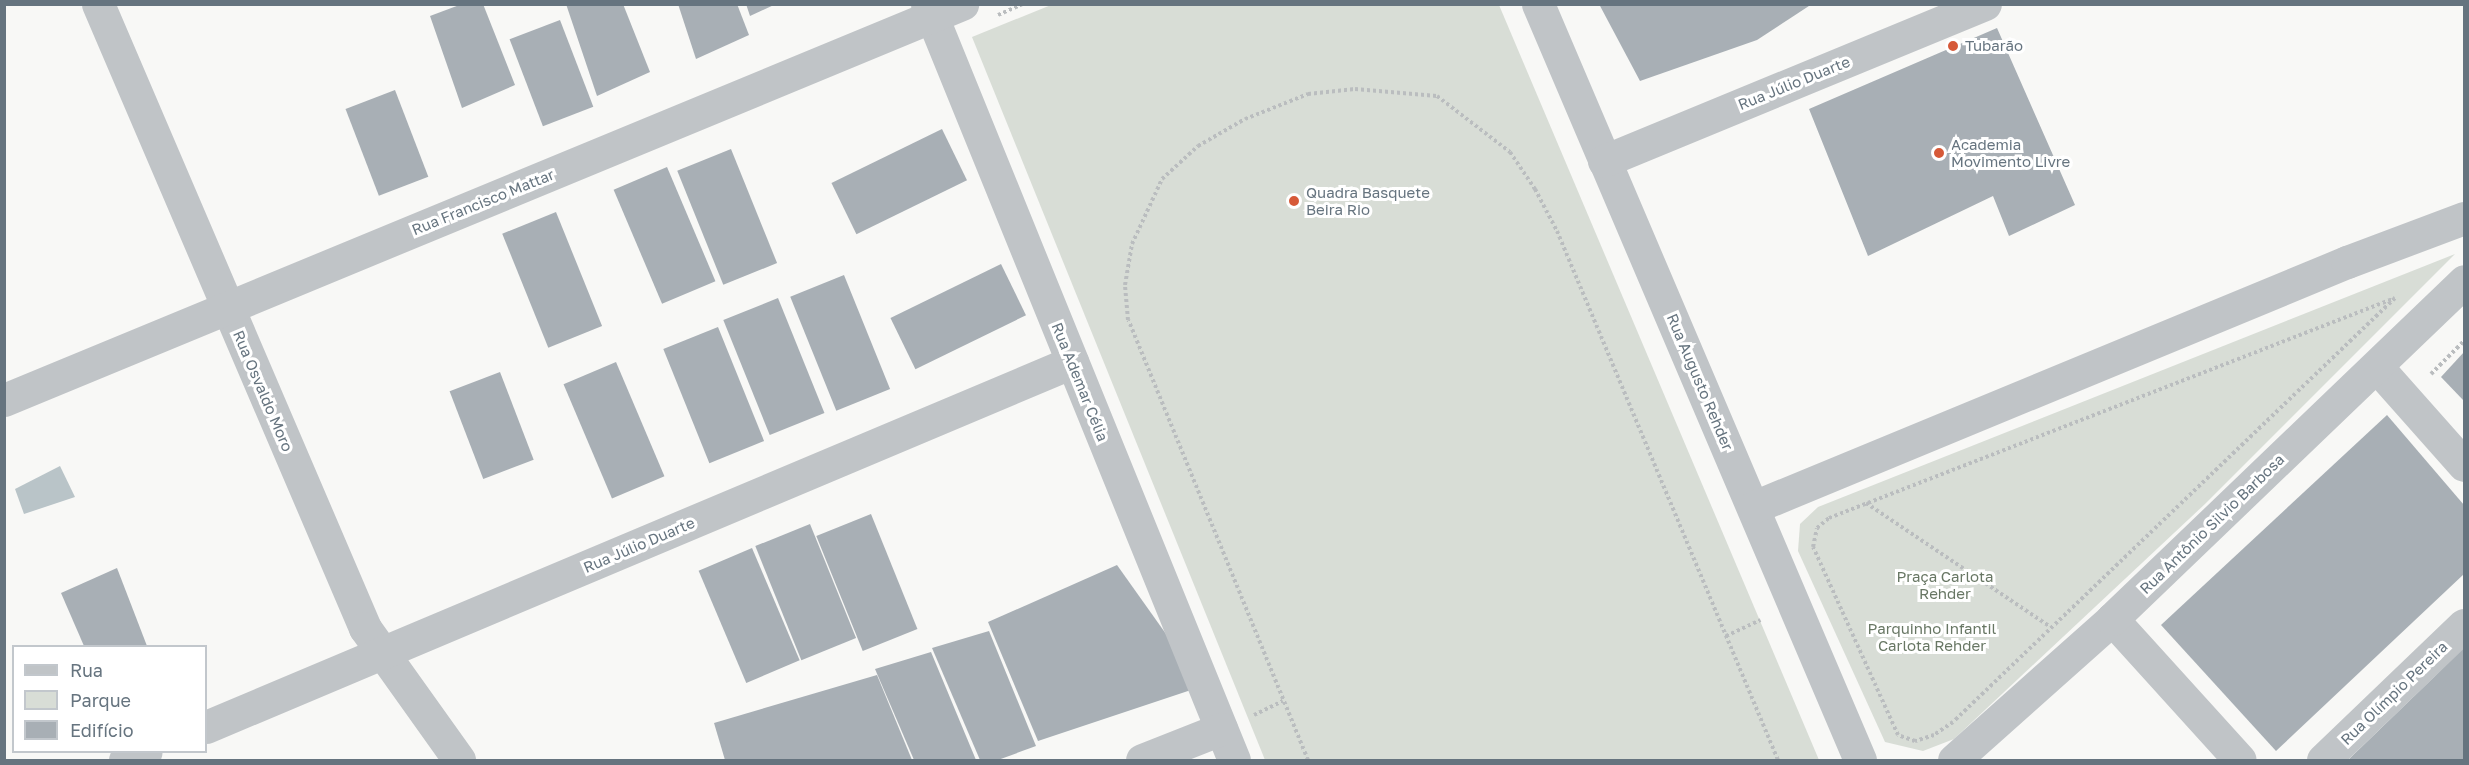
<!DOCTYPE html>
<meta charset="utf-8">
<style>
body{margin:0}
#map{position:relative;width:2469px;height:765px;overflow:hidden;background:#f8f8f6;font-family:"Golos Text",sans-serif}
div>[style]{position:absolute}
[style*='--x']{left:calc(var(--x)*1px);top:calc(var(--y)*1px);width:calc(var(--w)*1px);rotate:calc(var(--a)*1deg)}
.green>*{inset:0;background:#d8ddd6}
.water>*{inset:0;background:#b9c4c8}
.building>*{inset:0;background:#a8afb5;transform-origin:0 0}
.path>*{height:4px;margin-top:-2px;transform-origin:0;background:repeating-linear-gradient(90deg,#babdbf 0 3px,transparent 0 6px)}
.minor>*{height:33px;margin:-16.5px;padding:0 16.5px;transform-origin:16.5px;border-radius:16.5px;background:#c0c4c7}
.dots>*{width:16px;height:16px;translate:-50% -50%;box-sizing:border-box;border:3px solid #fff;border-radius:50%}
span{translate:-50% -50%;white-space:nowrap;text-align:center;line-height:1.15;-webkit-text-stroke:6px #fff;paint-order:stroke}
.poi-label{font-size:15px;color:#66747f}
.left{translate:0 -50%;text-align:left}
.street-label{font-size:15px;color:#66747f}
.park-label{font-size:15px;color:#687764}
.frame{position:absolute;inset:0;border:6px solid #66747f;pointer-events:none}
.legend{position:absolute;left:12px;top:645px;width:195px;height:108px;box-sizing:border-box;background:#fff;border:2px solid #c2c7cc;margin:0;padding:8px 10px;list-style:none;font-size:18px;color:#66747f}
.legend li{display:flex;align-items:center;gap:12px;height:30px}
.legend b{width:30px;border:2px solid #c2c7cc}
</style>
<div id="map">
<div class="green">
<i style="clip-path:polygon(1051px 5px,1499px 5px,1819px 760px,1265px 760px,972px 37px)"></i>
<i style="clip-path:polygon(2455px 254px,2205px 504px,1954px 739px,1923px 751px,1885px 742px,1798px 551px,1800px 524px,1818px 507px)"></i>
</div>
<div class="water">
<i style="clip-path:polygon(60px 466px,75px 497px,24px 514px,15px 489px)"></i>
</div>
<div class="building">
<i style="clip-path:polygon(462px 4px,483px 4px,515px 85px,462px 108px,430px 16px)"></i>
<i style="clip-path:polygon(566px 4px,623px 4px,650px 72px,597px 96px)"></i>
<i style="clip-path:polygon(678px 4px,737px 4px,749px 35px,696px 59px)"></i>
<i style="clip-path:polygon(746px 4px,776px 4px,750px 16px)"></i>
<i style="clip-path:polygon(1599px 4px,1812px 4px,1757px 40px,1640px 81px)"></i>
<i style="left:560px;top:20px;width:93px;height:54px;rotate:69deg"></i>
<i style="clip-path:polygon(1997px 28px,2075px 205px,2009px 236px,1993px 196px,1868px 256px,1809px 109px)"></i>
<i style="left:395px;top:90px;width:93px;height:53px;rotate:69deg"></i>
<i style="left:942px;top:129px;width:57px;height:123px;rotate:64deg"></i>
<i style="left:731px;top:149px;width:123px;height:58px;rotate:68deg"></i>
<i style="left:667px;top:167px;width:124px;height:58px;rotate:67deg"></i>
<i style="left:556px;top:212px;width:123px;height:58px;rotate:68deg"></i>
<i style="left:1001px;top:264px;width:57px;height:123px;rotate:64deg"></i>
<i style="left:844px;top:275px;width:123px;height:58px;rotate:68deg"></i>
<i style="left:778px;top:298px;width:124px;height:59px;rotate:68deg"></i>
<i style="left:718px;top:327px;width:123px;height:59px;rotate:68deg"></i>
<i style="clip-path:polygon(2464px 352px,2464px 401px,2441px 377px)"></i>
<i style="left:616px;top:362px;width:124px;height:57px;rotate:67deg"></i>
<i style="left:500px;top:372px;width:94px;height:54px;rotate:69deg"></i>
<i style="clip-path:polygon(2387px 415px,2464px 505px,2464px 574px,2276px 751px,2161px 625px)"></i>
<i style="left:871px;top:514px;width:124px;height:59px;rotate:68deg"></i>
<i style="left:810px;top:524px;width:123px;height:59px;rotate:68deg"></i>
<i style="left:752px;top:548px;width:122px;height:58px;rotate:67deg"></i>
<i style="clip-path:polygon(1117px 565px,1203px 686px,1038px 741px,988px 622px)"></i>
<i style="clip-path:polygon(117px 568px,147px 646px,84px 646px,61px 593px)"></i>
<i style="clip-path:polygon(989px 631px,1036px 746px,998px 760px,980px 760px,932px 648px)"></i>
<i style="clip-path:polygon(2464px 646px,2464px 760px,2348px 760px,2434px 677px)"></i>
<i style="clip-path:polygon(931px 652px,976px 760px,914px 760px,875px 669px)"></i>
<i style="clip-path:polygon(877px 675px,912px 760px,725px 760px,714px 723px)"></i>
</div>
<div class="path">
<i style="--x:998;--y:15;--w:27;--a:-24"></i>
<i style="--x:2395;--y:298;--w:612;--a:136.19"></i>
<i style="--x:1953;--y:722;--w:23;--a:146"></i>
<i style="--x:1934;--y:735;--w:20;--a:162"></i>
<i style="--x:1915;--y:741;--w:18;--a:-161"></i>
<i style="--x:1898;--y:735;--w:206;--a:-114.3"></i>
<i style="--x:1813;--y:547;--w:19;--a:-78"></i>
<i style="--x:1817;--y:528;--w:16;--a:-40"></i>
<i style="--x:1829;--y:518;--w:607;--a:-21.24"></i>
<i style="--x:2431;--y:374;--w:47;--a:-45"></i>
<i style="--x:1866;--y:503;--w:220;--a:33.9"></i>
<i style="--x:1726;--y:636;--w:38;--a:-25"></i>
<i style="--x:1254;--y:715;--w:32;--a:-26"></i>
<i style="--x:1308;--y:760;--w:475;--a:-112.2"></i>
<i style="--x:1128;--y:320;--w:35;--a:-95"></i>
<i style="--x:1125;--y:285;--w:42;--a:-80.3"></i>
<i style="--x:1132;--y:244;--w:72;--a:-65.2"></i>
<i style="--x:1162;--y:179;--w:49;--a:-42.5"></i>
<i style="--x:1198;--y:146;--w:54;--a:-29.9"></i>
<i style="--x:1245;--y:119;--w:68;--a:-21.6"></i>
<i style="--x:1308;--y:94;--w:47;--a:-6.1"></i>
<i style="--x:1355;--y:89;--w:82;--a:4.9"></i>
<i style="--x:1437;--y:96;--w:92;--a:37.5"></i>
<i style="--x:1510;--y:152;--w:45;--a:56"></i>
<i style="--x:1535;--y:189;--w:47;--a:62.4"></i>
<i style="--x:1557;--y:231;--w:573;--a:67.33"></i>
</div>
<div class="minor">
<i style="--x:98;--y:4;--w:679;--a:66.83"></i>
<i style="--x:365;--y:628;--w:162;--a:54.5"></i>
<i style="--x:927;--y:4;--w:816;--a:67.9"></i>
<i style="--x:1538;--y:4;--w:822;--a:66.93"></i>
<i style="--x:1604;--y:161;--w:412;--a:-22.4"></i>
<i style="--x:2377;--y:367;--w:131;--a:48.4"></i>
<i style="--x:4;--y:400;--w:1037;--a:-22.46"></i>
<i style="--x:1754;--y:507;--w:642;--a:-22.45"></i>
<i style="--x:2347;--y:262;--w:125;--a:-20.6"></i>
<i style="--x:2112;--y:619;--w:190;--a:47.8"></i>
<i style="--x:206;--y:727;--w:940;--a:-22.85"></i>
<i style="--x:125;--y:760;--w:22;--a:-21"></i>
<i style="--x:1142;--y:760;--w:85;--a:-21.4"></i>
<i style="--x:1954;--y:760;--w:212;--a:-41.7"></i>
<i style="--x:2112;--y:619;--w:488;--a:-43.8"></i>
<i style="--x:2323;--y:760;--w:195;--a:-43.8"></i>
</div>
<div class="dots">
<i style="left:1953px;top:46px;background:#d65938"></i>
<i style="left:1939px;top:153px;background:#d65938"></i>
<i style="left:1294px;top:201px;background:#d65938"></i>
</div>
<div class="poi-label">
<span class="left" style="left:1965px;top:46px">Tubarão</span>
<span class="left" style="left:1951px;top:153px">Academia<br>Movimento Livre</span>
<span class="left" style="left:1306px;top:201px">Quadra Basquete<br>Beira Rio</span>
</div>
<div class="street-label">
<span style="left:1794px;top:83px;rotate:-22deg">Rua Júlio Duarte</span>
<span style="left:483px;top:202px;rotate:-22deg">Rua Francisco Mattar</span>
<span style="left:1080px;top:382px;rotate:68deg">Rua Ademar Célia</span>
<span style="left:1700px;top:382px;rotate:67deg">Rua Augusto Rehder</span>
<span style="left:263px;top:391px;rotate:67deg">Rua Osvaldo Moro</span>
<span style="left:2212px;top:524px;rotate:-44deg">Rua Antônio Silvio Barbosa</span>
<span style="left:639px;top:545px;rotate:-23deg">Rua Júlio Duarte</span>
<span style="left:2394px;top:693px;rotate:-44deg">Rua Olímpio Pereira</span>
</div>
<div class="park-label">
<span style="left:1945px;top:585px">Praça Carlota<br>Rehder</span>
<span style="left:1932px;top:637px">Parquinho Infantil<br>Carlota Rehder</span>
</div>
<div class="frame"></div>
<ul class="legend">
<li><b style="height:8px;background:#c0c4c7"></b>Rua</li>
<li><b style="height:16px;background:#d8ddd6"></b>Parque</li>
<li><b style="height:16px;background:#a8afb5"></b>Edifício</li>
</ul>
</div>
